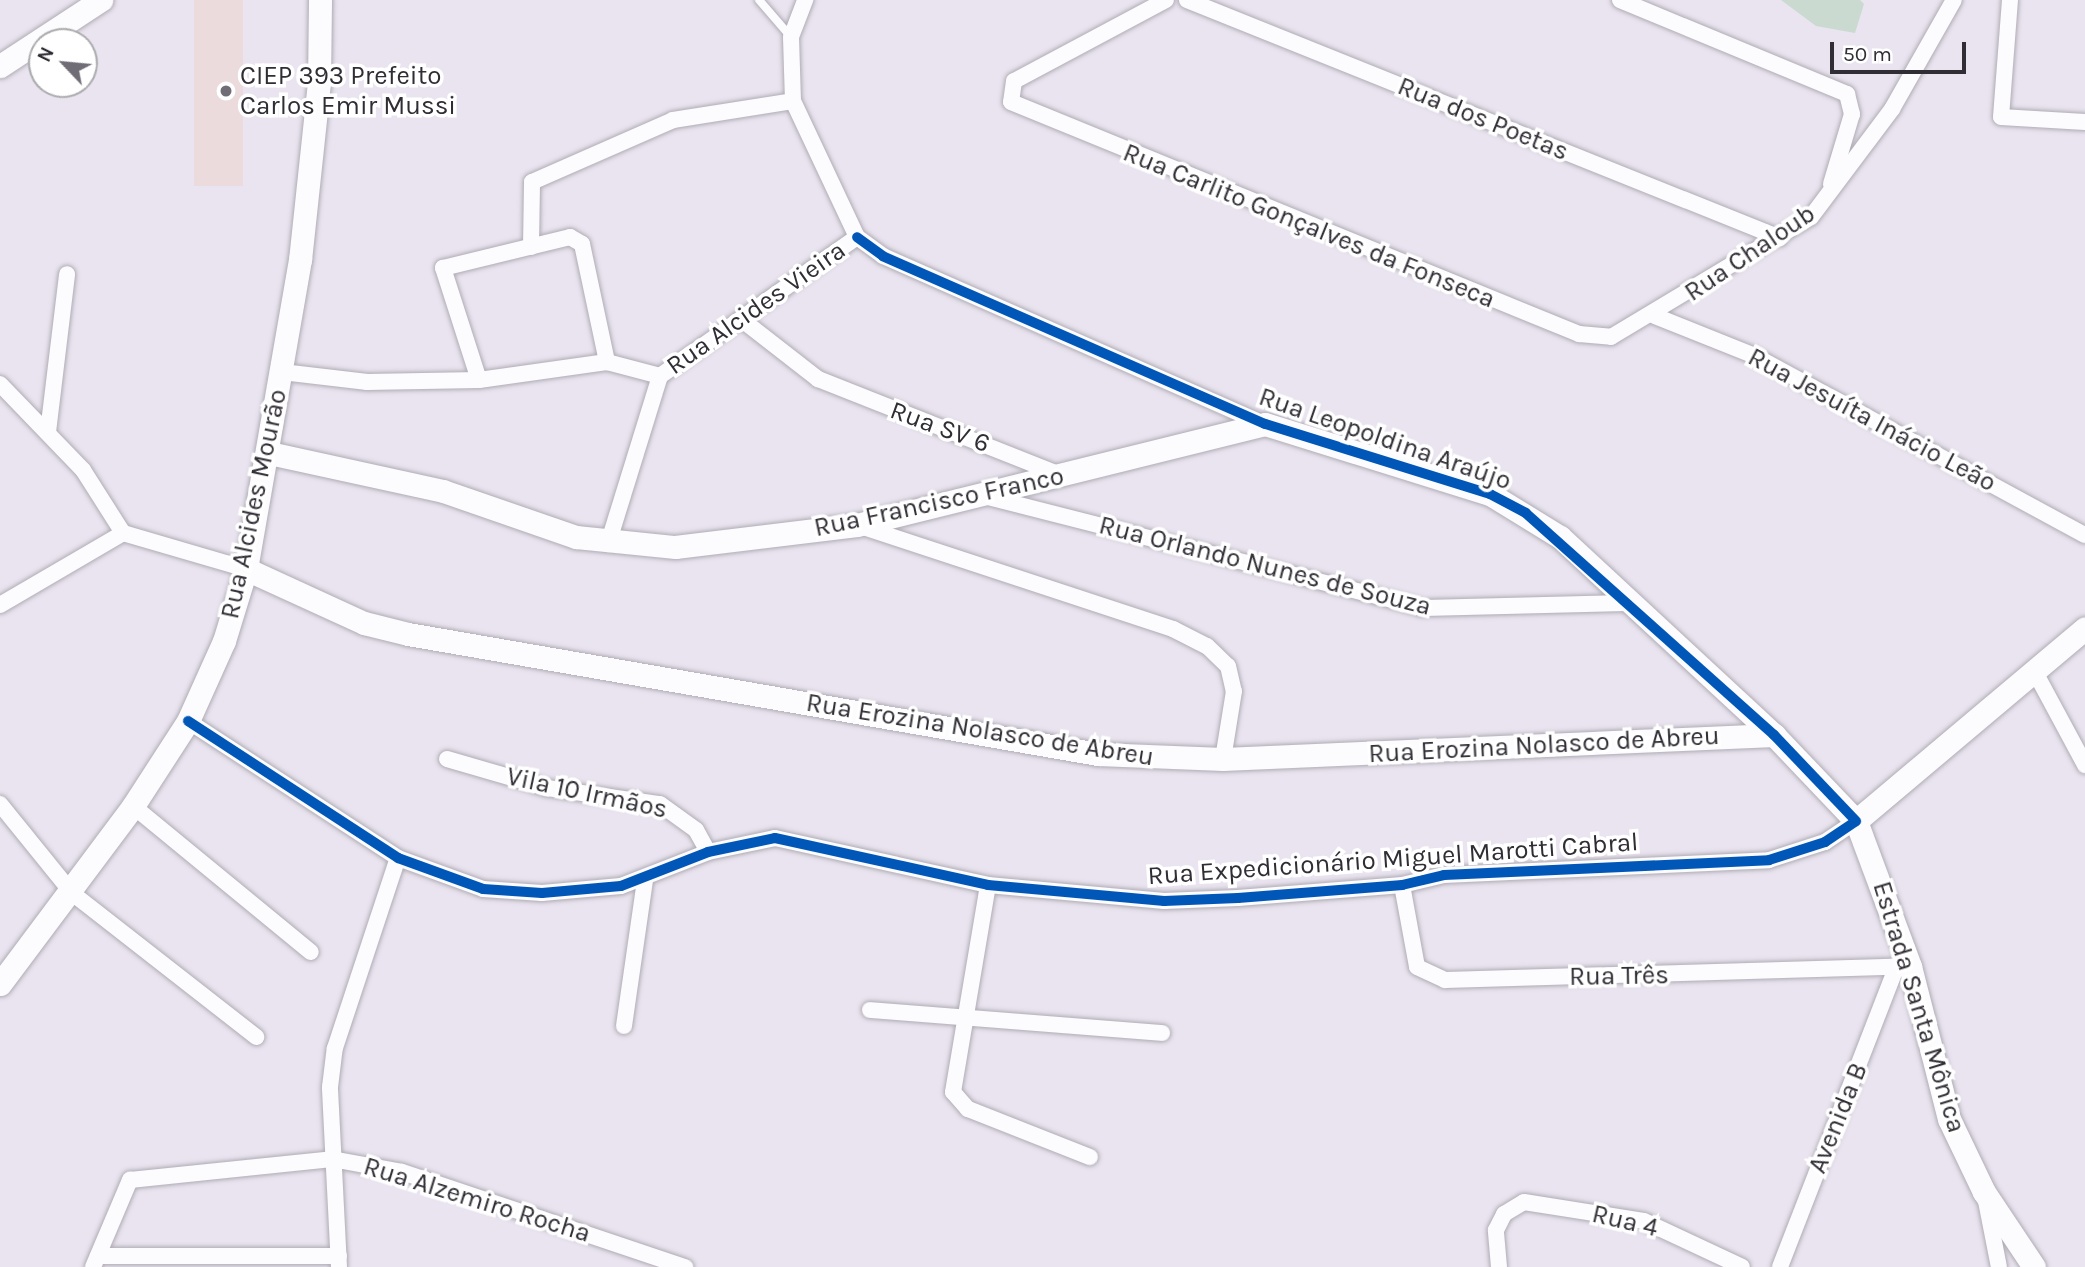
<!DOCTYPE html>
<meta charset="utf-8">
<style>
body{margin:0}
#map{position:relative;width:2085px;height:1267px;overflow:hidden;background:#e9e4ef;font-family:Karla,sans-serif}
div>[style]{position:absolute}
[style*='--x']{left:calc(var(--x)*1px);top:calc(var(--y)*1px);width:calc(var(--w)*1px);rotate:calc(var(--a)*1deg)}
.education>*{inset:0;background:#ebdbdc;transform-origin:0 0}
.green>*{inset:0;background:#cadad0}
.roads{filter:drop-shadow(0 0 2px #b0acb5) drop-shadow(0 0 2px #b0acb5)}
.lane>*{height:8px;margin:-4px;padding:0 4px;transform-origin:4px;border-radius:4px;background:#fcfbfd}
.street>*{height:16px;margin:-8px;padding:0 8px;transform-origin:8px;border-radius:8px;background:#fcfbfd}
.secondary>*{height:23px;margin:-11.5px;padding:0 11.5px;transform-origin:11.5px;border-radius:11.5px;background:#fcfbfd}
.cycleway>*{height:10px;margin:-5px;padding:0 5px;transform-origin:5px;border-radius:5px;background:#0057b8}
.dots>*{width:19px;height:19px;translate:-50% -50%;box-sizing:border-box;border:4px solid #fff;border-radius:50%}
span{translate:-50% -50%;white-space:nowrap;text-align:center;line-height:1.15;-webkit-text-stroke:7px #fff;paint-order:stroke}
.poi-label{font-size:26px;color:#302d35}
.left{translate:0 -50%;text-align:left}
.street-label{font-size:26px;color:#302d35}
.north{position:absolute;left:28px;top:28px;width:70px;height:70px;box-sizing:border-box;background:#fff;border:2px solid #acabae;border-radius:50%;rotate:296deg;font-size:19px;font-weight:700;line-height:28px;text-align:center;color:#302d35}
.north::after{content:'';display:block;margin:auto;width:24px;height:32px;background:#716d76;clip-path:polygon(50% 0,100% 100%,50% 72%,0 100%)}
.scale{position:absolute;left:1830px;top:42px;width:136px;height:32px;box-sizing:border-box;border:4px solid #302d35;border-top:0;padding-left:9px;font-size:21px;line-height:24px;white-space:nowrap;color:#302d35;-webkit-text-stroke:5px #fff;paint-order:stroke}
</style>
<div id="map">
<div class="education">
<i style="left:194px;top:0;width:49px;height:186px"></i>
</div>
<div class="green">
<i style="clip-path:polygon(1781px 0,1860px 0,1864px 4px,1855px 33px,1816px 26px)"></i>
</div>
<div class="roads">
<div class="lane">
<i style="--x:759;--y:0;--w:49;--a:49.1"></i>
</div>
<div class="street">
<i style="--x:1166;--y:0;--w:172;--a:151.9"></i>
<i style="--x:1014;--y:81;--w:21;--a:98"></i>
<i style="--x:1011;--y:102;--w:614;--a:22.22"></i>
<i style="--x:1579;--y:334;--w:32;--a:5"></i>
<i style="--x:1611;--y:337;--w:233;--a:-31"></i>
<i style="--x:1811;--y:217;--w:135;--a:-53.1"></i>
<i style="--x:1892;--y:109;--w:125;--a:-60.4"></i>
<i style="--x:1187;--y:0;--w:639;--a:21.87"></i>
<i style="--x:1620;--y:0;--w:246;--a:22.5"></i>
<i style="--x:1847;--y:94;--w:21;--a:76"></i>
<i style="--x:1852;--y:114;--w:73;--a:106.7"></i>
<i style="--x:2010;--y:0;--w:117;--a:94.4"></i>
<i style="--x:2001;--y:117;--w:84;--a:3.4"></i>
<i style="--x:857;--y:237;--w:32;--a:36"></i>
<i style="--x:883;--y:256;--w:416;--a:23.8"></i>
<i style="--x:531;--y:247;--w:65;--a:-89.1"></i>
<i style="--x:532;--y:182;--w:154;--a:-23.7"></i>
<i style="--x:673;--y:120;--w:121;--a:-9"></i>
<i style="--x:1655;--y:316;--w:108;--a:21.8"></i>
<i style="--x:1755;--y:356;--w:375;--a:28.5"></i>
<i style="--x:741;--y:319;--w:98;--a:37.9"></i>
<i style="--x:818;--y:379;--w:260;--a:21.6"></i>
<i style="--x:282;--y:372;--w:86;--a:6.7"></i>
<i style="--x:367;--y:382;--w:112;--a:-1"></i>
<i style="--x:479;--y:380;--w:129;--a:-8"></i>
<i style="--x:607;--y:362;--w:55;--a:14.8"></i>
<i style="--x:479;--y:380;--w:118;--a:-107.8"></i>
<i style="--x:443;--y:268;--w:131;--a:-13.7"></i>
<i style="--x:570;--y:237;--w:14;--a:30"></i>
<i style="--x:582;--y:244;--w:121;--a:78"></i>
<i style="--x:0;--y:384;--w:120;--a:46"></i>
<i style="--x:83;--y:470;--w:75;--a:57.6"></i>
<i style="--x:123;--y:533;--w:128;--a:16.3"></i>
<i style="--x:48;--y:432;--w:159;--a:-83.1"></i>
<i style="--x:988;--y:497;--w:448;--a:14.3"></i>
<i style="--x:1422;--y:608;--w:206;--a:-1.4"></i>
<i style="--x:860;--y:526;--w:330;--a:18.2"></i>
<i style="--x:1173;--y:629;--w:38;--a:27"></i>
<i style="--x:1207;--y:646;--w:29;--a:44"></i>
<i style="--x:1228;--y:666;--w:26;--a:77"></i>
<i style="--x:1234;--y:691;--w:69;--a:99.2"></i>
<i style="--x:608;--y:544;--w:176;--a:-72.8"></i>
<i style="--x:660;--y:376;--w:241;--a:-35.2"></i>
<i style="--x:857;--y:237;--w:150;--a:-115.2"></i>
<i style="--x:793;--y:101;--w:64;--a:-91.8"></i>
<i style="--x:791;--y:37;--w:40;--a:-69"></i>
<i style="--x:0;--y:605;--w:143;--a:-30.3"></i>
<i style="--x:2035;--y:672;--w:106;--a:61.7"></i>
<i style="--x:188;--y:721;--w:251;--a:33.1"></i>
<i style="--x:398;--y:858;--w:90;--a:20"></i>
<i style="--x:483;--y:889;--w:59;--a:3.9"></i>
<i style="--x:542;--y:893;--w:79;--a:-5.1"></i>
<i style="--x:621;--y:886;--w:93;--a:-21.3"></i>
<i style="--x:708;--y:852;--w:68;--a:-11.8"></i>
<i style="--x:775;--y:838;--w:218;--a:12.4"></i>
<i style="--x:988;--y:885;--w:177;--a:5.2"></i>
<i style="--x:1164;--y:901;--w:74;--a:-2.3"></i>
<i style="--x:1238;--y:898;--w:165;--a:-4.5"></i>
<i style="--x:1402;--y:885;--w:43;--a:-13.4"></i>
<i style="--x:1444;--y:875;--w:325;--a:-2.6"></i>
<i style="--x:1769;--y:860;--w:59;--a:-17.8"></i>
<i style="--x:1825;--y:842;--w:37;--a:-34"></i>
<i style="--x:447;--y:759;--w:104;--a:16.2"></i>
<i style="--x:547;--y:788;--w:114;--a:8.1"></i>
<i style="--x:660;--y:804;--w:44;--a:35.8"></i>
<i style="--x:696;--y:830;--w:25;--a:61"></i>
<i style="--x:0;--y:804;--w:114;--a:51"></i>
<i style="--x:72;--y:893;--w:234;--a:38"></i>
<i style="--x:133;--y:806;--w:230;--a:39.4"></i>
<i style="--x:988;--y:885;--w:210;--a:99.6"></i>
<i style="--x:953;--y:1092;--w:23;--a:49"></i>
<i style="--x:968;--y:1109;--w:131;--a:21.5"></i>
<i style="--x:1402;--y:885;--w:83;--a:79.6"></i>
<i style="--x:1417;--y:967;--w:31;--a:25"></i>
<i style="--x:1445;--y:980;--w:465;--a:-1.7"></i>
<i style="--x:870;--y:1010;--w:293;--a:4.5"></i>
<i style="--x:624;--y:1026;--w:148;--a:-81.8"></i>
<i style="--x:1986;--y:1201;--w:67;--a:78.9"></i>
<i style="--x:98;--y:1256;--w:241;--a:0"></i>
<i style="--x:93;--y:1267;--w:95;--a:-67"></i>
<i style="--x:130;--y:1180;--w:203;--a:-5.9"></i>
<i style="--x:332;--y:1159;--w:71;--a:10.5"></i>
<i style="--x:402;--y:1172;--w:299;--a:18.6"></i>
<i style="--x:339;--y:1267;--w:180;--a:-92.9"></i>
<i style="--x:330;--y:1087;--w:39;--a:-83"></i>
<i style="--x:335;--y:1048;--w:200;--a:-71.7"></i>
<i style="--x:1499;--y:1267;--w:37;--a:-95"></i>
<i style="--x:1496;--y:1230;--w:18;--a:-63"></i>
<i style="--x:1504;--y:1214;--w:23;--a:-31"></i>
<i style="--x:1524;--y:1202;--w:121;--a:9"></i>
<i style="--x:1644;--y:1221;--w:108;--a:25.1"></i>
<i style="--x:1780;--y:1267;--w:318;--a:-68.8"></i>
</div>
<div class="secondary">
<i style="--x:0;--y:66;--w:121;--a:-33.2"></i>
<i style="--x:269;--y:453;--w:178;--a:12.3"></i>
<i style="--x:443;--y:491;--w:141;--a:19.1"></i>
<i style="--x:576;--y:537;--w:100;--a:5.8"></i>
<i style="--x:675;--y:547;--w:183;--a:-6.9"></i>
<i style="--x:857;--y:525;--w:420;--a:-13.9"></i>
<i style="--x:1265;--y:424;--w:236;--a:17.3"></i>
<i style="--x:1490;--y:494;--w:82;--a:31.6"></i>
<i style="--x:1560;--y:537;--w:292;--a:42.8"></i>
<i style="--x:1774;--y:735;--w:119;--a:46.4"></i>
<i style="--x:1856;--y:821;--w:155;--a:69.6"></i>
<i style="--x:1910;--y:966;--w:158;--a:75.7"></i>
<i style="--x:1949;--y:1119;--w:81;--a:64.4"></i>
<i style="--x:1984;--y:1192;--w:90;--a:56.3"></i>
<i style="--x:246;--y:569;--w:130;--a:24.6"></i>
<i style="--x:364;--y:623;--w:45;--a:14"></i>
<i style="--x:408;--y:634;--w:700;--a:9.87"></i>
<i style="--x:1098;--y:754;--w:125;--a:2.3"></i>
<i style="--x:1223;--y:759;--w:552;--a:-2.49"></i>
<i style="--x:1856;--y:821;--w:299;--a:-40.1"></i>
<i style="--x:0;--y:984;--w:222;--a:-53.2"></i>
<i style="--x:133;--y:806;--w:101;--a:-57.1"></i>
<i style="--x:188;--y:721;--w:88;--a:-65.8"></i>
<i style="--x:224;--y:641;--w:75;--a:-73"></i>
<i style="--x:246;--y:569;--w:314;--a:-80.1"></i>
<i style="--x:300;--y:260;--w:178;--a:-83.9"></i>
<i style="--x:319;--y:83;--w:83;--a:-89.3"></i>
</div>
</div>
<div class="cycleway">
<i style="--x:188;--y:721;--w:251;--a:33.1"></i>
<i style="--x:398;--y:858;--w:90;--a:20"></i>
<i style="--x:483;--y:889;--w:59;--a:3.9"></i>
<i style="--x:542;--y:893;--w:79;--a:-5.1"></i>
<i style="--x:621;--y:886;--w:93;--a:-21.3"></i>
<i style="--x:708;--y:852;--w:68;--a:-11.8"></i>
<i style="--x:775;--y:838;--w:218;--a:12.4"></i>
<i style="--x:988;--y:885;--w:177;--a:5.2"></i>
<i style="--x:1164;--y:901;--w:74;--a:-2.3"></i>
<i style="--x:1238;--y:898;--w:165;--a:-4.5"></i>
<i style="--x:1402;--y:885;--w:43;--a:-13.4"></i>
<i style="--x:1444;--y:875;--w:325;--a:-2.6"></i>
<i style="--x:1769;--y:860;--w:59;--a:-17.8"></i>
<i style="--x:1825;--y:842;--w:37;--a:-34"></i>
<i style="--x:1856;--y:821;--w:119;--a:-133.6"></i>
<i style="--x:1774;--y:735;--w:333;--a:-138.2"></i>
<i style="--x:1526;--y:513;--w:41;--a:-152.2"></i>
<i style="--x:1490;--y:494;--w:236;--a:-162.7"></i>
<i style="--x:1265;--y:424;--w:417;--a:-156.3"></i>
<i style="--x:883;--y:256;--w:32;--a:-144"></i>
</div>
<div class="dots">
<i style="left:226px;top:91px;background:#716d76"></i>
</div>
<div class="poi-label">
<span class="left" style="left:240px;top:91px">CIEP 393 Prefeito<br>Carlos Emir Mussi</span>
</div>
<div class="street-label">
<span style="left:1483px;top:119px;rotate:22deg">Rua dos Poetas</span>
<span style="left:1309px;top:226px;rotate:22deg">Rua Carlito Gonçalves da Fonseca</span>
<span style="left:1750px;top:253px;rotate:-34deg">Rua Chaloub</span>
<span style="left:756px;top:308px;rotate:-35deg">Rua Alcides Vieira</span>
<span style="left:1872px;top:420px;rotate:28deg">Rua Jesuíta Inácio Leão</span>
<span style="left:940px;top:427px;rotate:20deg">Rua SV 6</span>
<span style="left:1385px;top:439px;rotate:19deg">Rua Leopoldina Araújo</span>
<span style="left:939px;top:502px;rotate:-12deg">Rua Francisco Franco</span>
<span style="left:254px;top:504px;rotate:-78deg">Rua Alcides Mourão</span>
<span style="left:1265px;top:566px;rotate:14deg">Rua Orlando Nunes de Souza</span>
<span style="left:980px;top:730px;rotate:9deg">Rua Erozina Nolasco de Abreu</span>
<span style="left:1544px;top:745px;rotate:-3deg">Rua Erozina Nolasco de Abreu</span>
<span style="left:587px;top:793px;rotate:12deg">Vila 10 Irmãos</span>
<span style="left:1393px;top:859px;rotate:-4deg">Rua Expedicionário Miguel Marotti Cabral</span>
<span style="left:1619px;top:976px;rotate:-1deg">Rua Três</span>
<span style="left:1919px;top:1007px;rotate:73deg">Estrada Santa Mônica</span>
<span style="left:1838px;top:1118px;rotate:-68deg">Avenida B</span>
<span style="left:477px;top:1200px;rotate:17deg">Rua Alzemiro Rocha</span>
<span style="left:1625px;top:1221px;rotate:13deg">Rua 4</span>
</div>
<div class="north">N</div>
<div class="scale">50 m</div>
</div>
